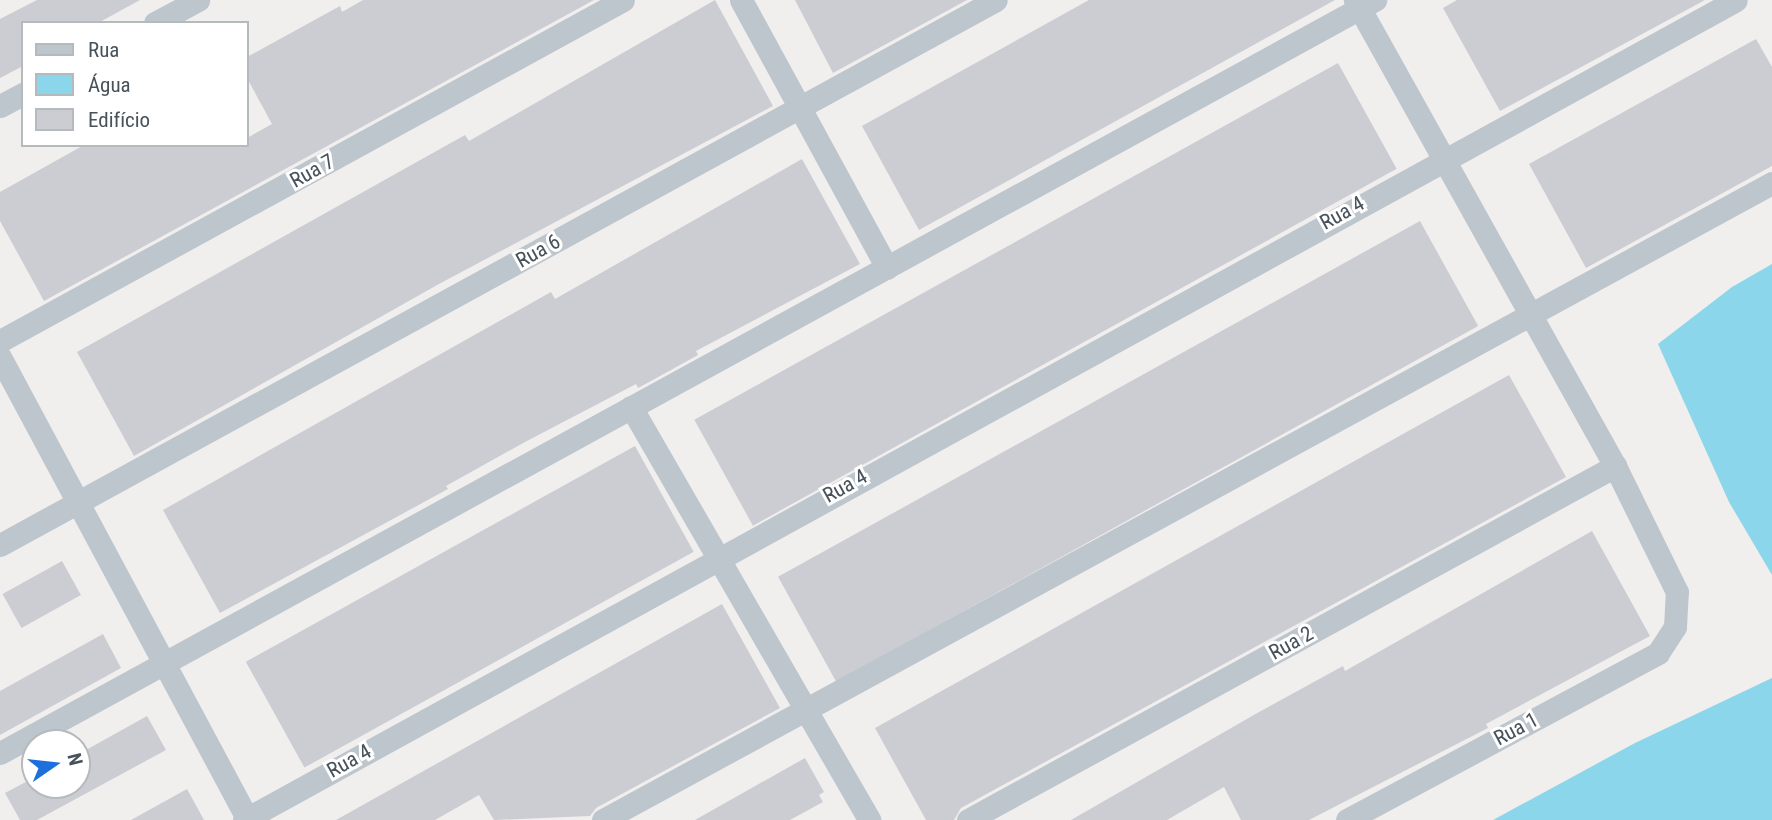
<!DOCTYPE html>
<meta charset="utf-8">
<style>
body{margin:0}
#map{position:relative;width:1772px;height:820px;overflow:hidden;background:#f1eeee;font-family:"Roboto Condensed",sans-serif}
div>[style]{position:absolute}
[style*='--x']{left:calc(var(--x)*1px);top:calc(var(--y)*1px);width:calc(var(--w)*1px);rotate:calc(var(--a)*1deg)}
.water>*{inset:0;background:#8bd6ea}
.building>*{inset:0;background:#cbcdd3;transform-origin:0 0}
.minor>*{height:23px;margin:-11.5px;padding:0 11.5px;transform-origin:11.5px;border-radius:11.5px;background:#bdc6cd}
span{translate:-50% -50%;white-space:nowrap;text-align:center;line-height:1.15;-webkit-text-stroke:6px #fff;paint-order:stroke}
.street-label{font-size:21px;color:#47525b}
.legend{position:absolute;left:21px;top:21px;width:228px;height:126px;box-sizing:border-box;background:#fff;border:2px solid #b5babd;margin:0;padding:9px 12px;list-style:none;font-size:21px;color:#47525b}
.legend li{display:flex;align-items:center;gap:14px;height:35px}
.legend b{width:35px;border:2px solid #b5babd}
.north{position:absolute;left:21px;top:729px;width:70px;height:70px;box-sizing:border-box;background:#fff;border:2px solid #b5babd;border-radius:50%;rotate:76deg;font-size:19px;font-weight:700;line-height:28px;text-align:center;color:#47525b}
.north::after{content:'';display:block;margin:auto;width:24px;height:32px;background:#1d70dc;clip-path:polygon(50% 0,100% 100%,50% 72%,0 100%)}
</style>
<div id="map">
<div class="water">
<i style="clip-path:polygon(1772px 264px,1772px 575px,1729px 502px,1658px 344px,1732px 287px)"></i>
<i style="clip-path:polygon(1772px 678px,1772px 820px,1493px 820px,1635px 743px)"></i>
</div>
<div class="building">
<i style="clip-path:polygon(37px 0,140px 0,98px 23px,23px 23px,23px 66px,0 78px,0 19px)"></i>
<i style="clip-path:polygon(363px 0,594px 0,44px 301px,0 221px,0 192px,84px 145px,247px 145px,247px 138px,272px 124px,247px 78px,247px 57px,340px 6px,342px 12px)"></i>
<i style="clip-path:polygon(715px 0,773px 106px,439px 284px,134px 456px,77px 352px,465px 135px,469px 141px)"></i>
<i style="clip-path:polygon(795px 0,967px 0,833px 73px)"></i>
<i style="clip-path:polygon(1089px 0,1335px 0,919px 230px,862px 126px)"></i>
<i style="clip-path:polygon(1457px 0,1705px 0,1500px 111px,1443px 8px)"></i>
<i style="clip-path:polygon(1756px 39px,1772px 67px,1772px 166px,1586px 268px,1529px 164px)"></i>
<i style="left:1338px;top:63px;width:121px;height:736px;rotate:61deg"></i>
<i style="clip-path:polygon(802px 159px,860px 264px,696px 351px,698px 355px,651px 381px,638px 388px,636px 384px,525px 442px,446px 486px,448px 489px,220px 613px,163px 510px,551px 292px,555px 299px)"></i>
<i style="left:1420px;top:221px;width:120px;height:734px;rotate:61deg"></i>
<i style="clip-path:polygon(1509px 375px,1566px 477px,961px 808px,954px 820px,926px 820px,875px 728px)"></i>
<i style="left:635px;top:446px;width:121px;height:445px;rotate:61deg"></i>
<i style="clip-path:polygon(1592px 531px,1650px 636px,1486px 724px,1488px 728px,1309px 820px,1241px 820px,1224px 787px,1167px 820px,1071px 820px,1259px 712px,1343px 666px,1345px 671px)"></i>
<i style="left:62px;top:561px;width:39px;height:68px;rotate:61deg"></i>
<i style="clip-path:polygon(722px 604px,780px 708px,596px 808px,590px 816px,494px 820px,479px 795px,435px 820px,336px 820px)"></i>
<i style="clip-path:polygon(103px 634px,121px 668px,0 735px,0 691px)"></i>
<i style="clip-path:polygon(147px 716px,166px 750px,37px 820px,20px 820px,5px 793px,35px 777px,35px 785px,77px 785px,77px 755px)"></i>
<i style="clip-path:polygon(805px 758px,824px 792px,819px 795px,823px 802px,790px 820px,695px 820px)"></i>
<i style="clip-path:polygon(187px 789px,204px 820px,131px 820px)"></i>
</div>
<div class="minor">
<i style="--x:741;--y:0;--w:305;--a:61.4"></i>
<i style="--x:155;--y:23;--w:49;--a:-28.1"></i>
<i style="--x:0;--y:106;--w:26;--a:-28"></i>
<i style="--x:0;--y:341;--w:710;--a:-28.69"></i>
<i style="--x:0;--y:357;--w:525;--a:61.82"></i>
<i style="--x:631;--y:407;--w:477;--a:60"></i>
<i style="--x:0;--y:545;--w:1135;--a:-28.69"></i>
<i style="--x:0;--y:753;--w:1568;--a:-28.71"></i>
<i style="--x:244;--y:820;--w:1702;--a:-28.79"></i>
<i style="--x:603;--y:820;--w:1331;--a:-28.59"></i>
<i style="--x:968;--y:820;--w:738;--a:-28.68"></i>
<i style="--x:1347;--y:820;--w:353;--a:-28.2"></i>
<i style="--x:1658;--y:653;--w:31;--a:-57"></i>
<i style="--x:1675;--y:627;--w:35;--a:-87"></i>
<i style="--x:1677;--y:592;--w:140;--a:-116.2"></i>
<i style="--x:1615;--y:466;--w:534;--a:-119.16"></i>
</div>
<div class="street-label">
<span style="left:312px;top:171px;rotate:-29deg">Rua 7</span>
<span style="left:1342px;top:213px;rotate:-29deg">Rua 4</span>
<span style="left:538px;top:251px;rotate:-29deg">Rua 6</span>
<span style="left:845px;top:486px;rotate:-29deg">Rua 4</span>
<span style="left:1291px;top:643px;rotate:-29deg">Rua 2</span>
<span style="left:1516px;top:729px;rotate:-28deg">Rua 1</span>
<span style="left:349px;top:761px;rotate:-29deg">Rua 4</span>
</div>
<ul class="legend">
<li><b style="height:9px;background:#bdc6cd"></b>Rua</li>
<li><b style="height:19px;background:#8bd6ea"></b>Água</li>
<li><b style="height:19px;background:#cbcdd3"></b>Edifício</li>
</ul>
<div class="north">N</div>
</div>
